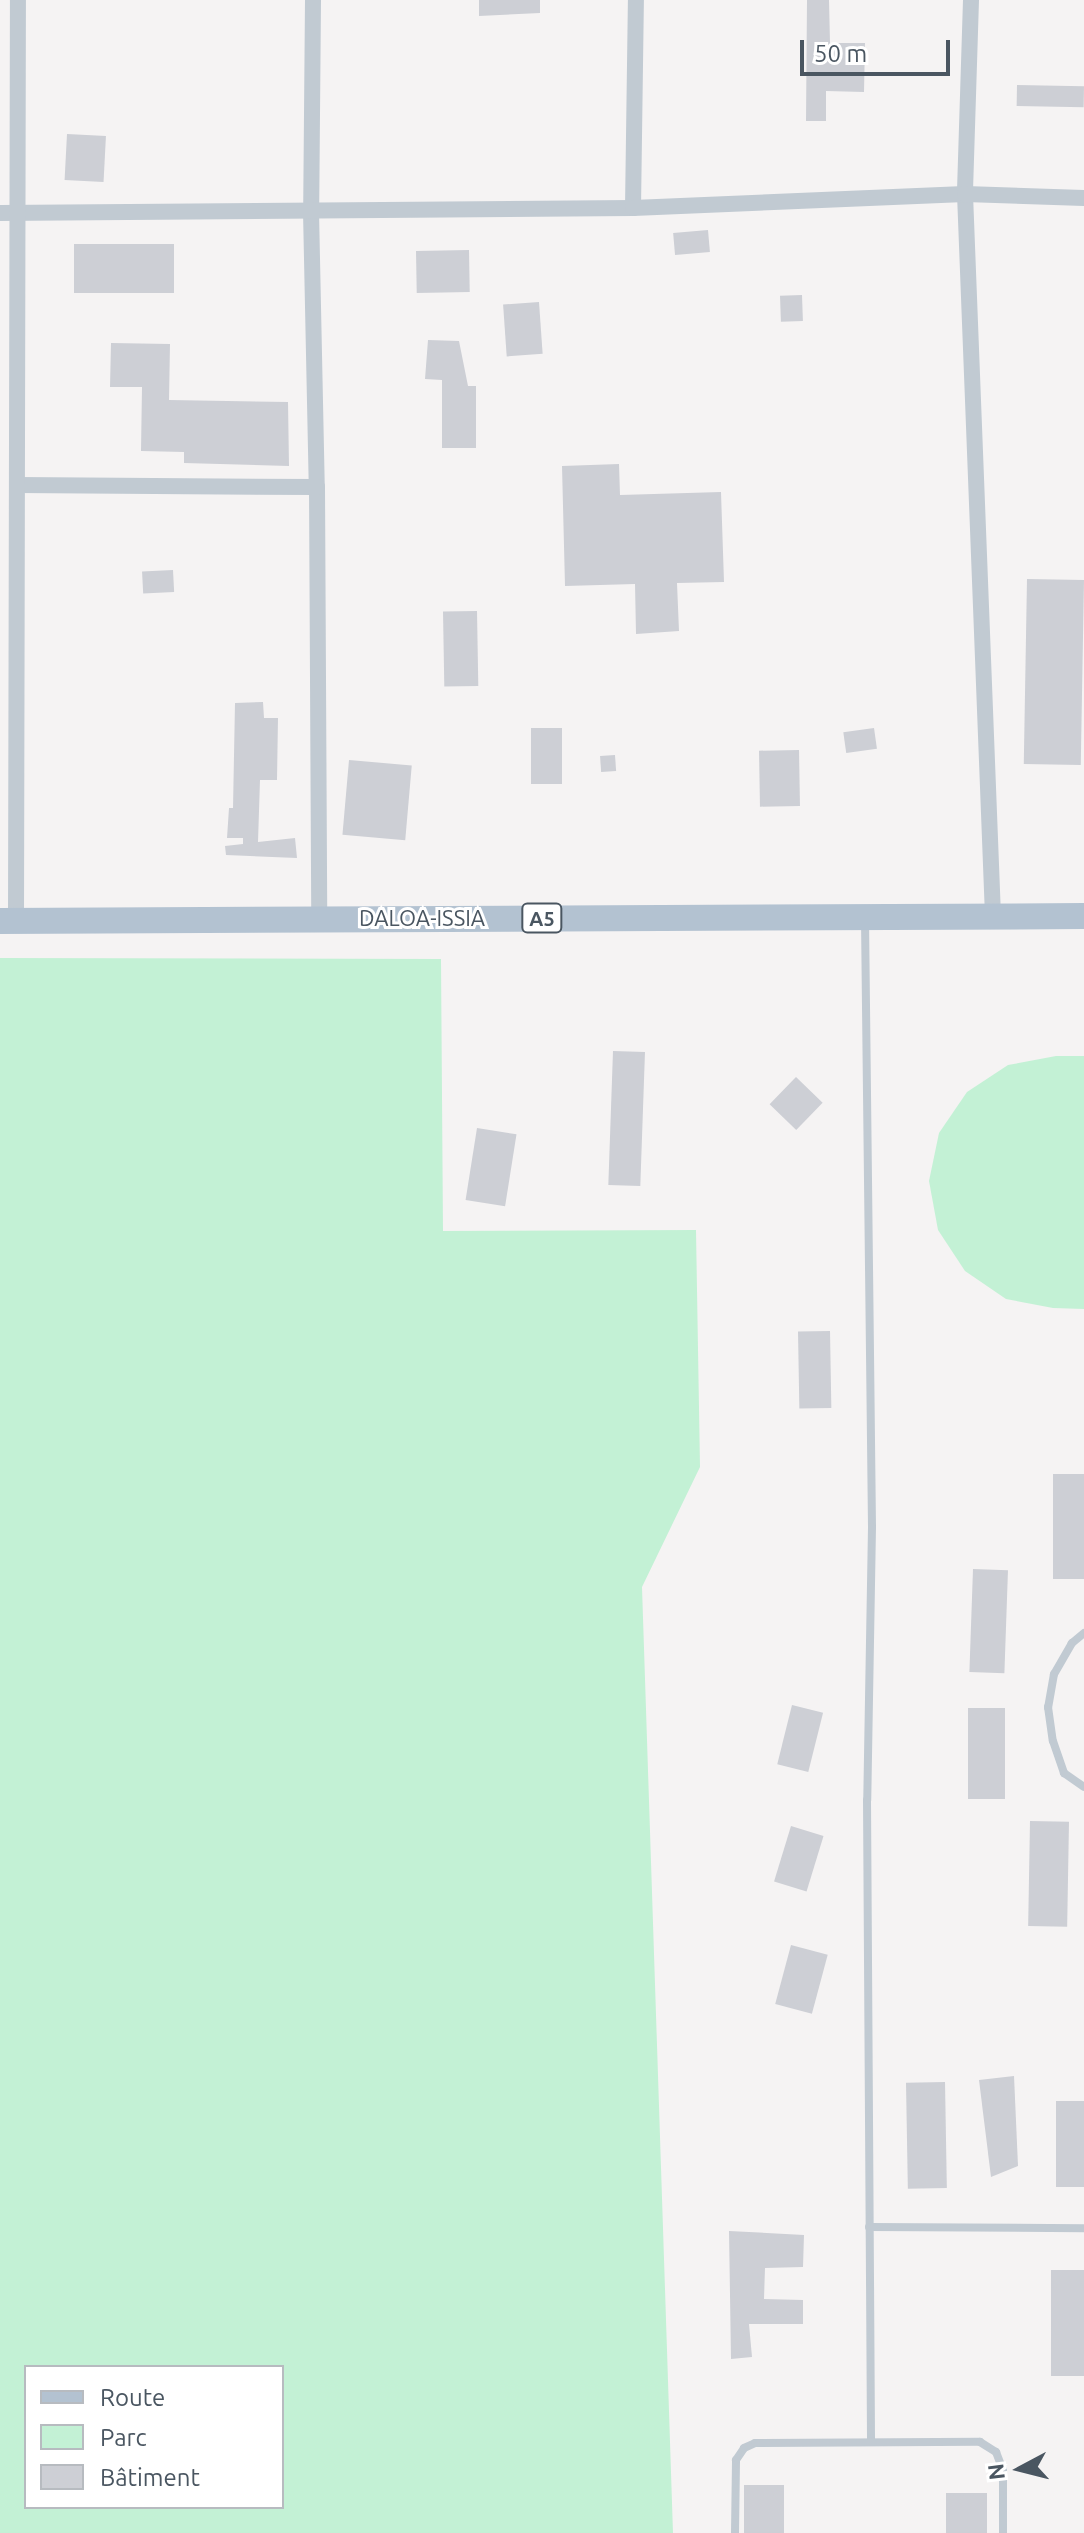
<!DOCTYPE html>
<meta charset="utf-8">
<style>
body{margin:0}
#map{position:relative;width:1084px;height:2533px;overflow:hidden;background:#f5f3f3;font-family:Ubuntu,sans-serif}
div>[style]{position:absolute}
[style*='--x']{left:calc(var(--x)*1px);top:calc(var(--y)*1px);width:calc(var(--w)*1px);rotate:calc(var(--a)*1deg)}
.green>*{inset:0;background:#c3f1d5}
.building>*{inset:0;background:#cdcfd5;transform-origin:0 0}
.service>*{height:8px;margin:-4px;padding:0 4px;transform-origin:4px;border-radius:4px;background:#c1cad2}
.minor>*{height:16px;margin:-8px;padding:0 8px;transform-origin:8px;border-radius:8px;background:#c1cad2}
.primary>*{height:26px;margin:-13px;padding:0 13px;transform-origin:13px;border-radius:13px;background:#b3c2d1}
span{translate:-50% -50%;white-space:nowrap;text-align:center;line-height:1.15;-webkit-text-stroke:6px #fff;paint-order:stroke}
.shield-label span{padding:2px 6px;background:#fff;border:2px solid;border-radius:6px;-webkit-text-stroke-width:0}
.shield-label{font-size:20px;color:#4a5661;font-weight:700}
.street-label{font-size:22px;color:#4a5661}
.legend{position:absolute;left:24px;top:2365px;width:260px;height:144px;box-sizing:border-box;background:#fff;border:2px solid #b7bbc0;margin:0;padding:10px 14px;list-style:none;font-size:24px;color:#4a5661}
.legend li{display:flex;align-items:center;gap:16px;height:40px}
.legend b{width:40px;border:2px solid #b7bbc0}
.north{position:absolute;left:980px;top:2429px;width:80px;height:80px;-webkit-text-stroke:6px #fff;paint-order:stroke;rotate:263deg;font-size:22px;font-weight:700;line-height:32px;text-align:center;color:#4a5661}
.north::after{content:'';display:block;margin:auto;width:28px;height:36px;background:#4a5661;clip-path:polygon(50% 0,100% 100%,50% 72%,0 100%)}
.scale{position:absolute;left:800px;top:40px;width:150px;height:36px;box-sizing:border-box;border:4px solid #4a5661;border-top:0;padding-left:10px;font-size:24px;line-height:28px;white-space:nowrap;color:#4a5661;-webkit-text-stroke:6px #fff;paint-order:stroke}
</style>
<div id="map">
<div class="green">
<i style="clip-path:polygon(evenodd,0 958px,441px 959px,443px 1231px,696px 1230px,700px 1467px,642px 1587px,673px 2533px,0 2533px,0 958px,26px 2367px,282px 2367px,282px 2507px,26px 2507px,26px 2367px)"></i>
<i style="clip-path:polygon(1056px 1056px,1084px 1056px,1084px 1309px,1053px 1308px,1006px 1299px,965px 1271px,938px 1230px,929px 1181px,939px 1133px,967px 1092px,1008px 1065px)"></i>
</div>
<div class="building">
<i style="clip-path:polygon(479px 0,540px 0,540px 13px,479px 16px)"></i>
<i style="clip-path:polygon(807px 0,829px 0,830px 43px,865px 43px,864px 92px,826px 91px,826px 121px,806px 121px)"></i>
<i style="left:1017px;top:85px;width:67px;height:21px;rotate:1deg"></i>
<i style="left:67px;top:134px;width:39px;height:46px;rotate:3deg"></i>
<i style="left:708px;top:230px;width:22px;height:35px;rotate:85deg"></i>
<i style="left:74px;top:244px;width:100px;height:49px"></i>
<i style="left:469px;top:250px;width:42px;height:53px;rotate:89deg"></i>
<i style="left:802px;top:295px;width:26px;height:22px;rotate:88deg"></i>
<i style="left:539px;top:302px;width:52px;height:36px;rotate:86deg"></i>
<i style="clip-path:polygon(428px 340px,459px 341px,468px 386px,476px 386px,476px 448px,442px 448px,442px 380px,425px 379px)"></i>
<i style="clip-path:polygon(111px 343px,170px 344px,169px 400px,288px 402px,289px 466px,184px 463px,184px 452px,141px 451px,142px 387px,110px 387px)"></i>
<i style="clip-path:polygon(619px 464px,620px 495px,721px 492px,724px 582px,677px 583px,679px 631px,636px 634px,635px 584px,565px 586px,562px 466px)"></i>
<i style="left:173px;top:570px;width:22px;height:31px;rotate:87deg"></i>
<i style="left:1027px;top:579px;width:57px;height:185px;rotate:1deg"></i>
<i style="left:477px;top:611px;width:75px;height:34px;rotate:89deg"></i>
<i style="clip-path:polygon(263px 702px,264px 718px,278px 718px,277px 780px,260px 780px,258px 842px,295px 838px,297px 858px,226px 855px,225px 846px,243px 844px,243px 838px,227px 838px,229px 808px,233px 808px,235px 703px)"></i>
<i style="left:531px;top:728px;width:31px;height:56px"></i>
<i style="left:874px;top:728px;width:21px;height:31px;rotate:82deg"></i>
<i style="left:799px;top:750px;width:56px;height:40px;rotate:89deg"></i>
<i style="left:615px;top:755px;width:16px;height:15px;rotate:86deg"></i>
<i style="left:349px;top:760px;width:63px;height:75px;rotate:5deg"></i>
<i style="left:613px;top:1051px;width:32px;height:134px;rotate:2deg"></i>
<i style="left:796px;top:1077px;width:37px;height:38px;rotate:44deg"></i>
<i style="left:477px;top:1128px;width:40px;height:73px;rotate:9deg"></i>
<i style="left:830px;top:1331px;width:77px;height:32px;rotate:89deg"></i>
<i style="left:1053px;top:1474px;width:31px;height:105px"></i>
<i style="left:973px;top:1569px;width:35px;height:103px;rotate:2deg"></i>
<i style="left:792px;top:1705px;width:32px;height:61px;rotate:14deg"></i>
<i style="left:968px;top:1708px;width:37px;height:91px"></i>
<i style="left:1030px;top:1821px;width:39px;height:105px;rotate:1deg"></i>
<i style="left:791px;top:1826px;width:34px;height:58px;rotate:17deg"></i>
<i style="left:791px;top:1945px;width:38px;height:61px;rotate:15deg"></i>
<i style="clip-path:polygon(1014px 2076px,1018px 2166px,991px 2177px,979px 2080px)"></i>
<i style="left:945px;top:2082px;width:106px;height:39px;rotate:89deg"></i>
<i style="left:1056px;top:2101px;width:28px;height:86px"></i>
<i style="clip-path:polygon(729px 2231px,804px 2235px,803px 2267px,765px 2268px,764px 2299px,803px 2300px,803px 2324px,749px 2324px,752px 2357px,731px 2359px)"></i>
<i style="left:1051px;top:2270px;width:33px;height:106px"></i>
<i style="left:744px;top:2485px;width:40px;height:48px"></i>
<i style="left:946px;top:2493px;width:41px;height:40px"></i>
</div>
<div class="service">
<i style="--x:865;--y:919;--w:608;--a:89.34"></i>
<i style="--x:872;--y:1527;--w:273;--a:91"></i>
<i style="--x:867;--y:1800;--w:642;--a:89.64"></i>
<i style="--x:1084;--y:1633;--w:16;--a:140"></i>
<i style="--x:1072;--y:1643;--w:36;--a:120"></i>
<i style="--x:1054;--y:1674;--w:34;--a:100"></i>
<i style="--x:1048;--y:1707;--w:34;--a:82"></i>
<i style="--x:1053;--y:1741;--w:34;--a:71"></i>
<i style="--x:1064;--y:1773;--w:24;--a:35"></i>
<i style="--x:869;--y:2227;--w:215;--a:0.3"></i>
<i style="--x:735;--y:2533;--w:73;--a:-89.2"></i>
<i style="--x:736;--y:2460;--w:14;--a:-56"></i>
<i style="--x:744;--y:2448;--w:12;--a:-24"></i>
<i style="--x:755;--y:2443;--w:225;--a:-0.3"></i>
<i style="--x:980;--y:2442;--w:19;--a:32"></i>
<i style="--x:996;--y:2452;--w:19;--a:69"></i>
<i style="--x:1003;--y:2470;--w:63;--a:90"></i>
</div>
<div class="minor">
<i style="--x:313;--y:0;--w:211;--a:90.5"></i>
<i style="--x:311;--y:211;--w:276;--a:88.8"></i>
<i style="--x:317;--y:487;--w:431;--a:89.7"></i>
<i style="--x:971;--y:0;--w:194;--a:91.8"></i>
<i style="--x:965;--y:194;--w:724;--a:87.78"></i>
<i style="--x:633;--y:208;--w:208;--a:-89.2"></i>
<i style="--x:0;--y:213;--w:633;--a:-0.45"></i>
<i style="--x:633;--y:208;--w:332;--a:-2.4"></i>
<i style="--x:965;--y:194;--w:119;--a:1.9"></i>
<i style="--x:17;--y:485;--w:300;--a:0.4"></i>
<i style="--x:16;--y:921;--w:921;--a:-89.88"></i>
</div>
<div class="primary">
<i style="--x:0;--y:921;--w:1084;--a:-0.26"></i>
</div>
<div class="shield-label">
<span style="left:542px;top:918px">A5</span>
</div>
<div class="street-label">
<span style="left:422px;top:918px">DALOA-ISSIA</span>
</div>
<ul class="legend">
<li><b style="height:10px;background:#b3c2d1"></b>Route</li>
<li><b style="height:22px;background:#c3f1d5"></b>Parc</li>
<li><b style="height:22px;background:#cdcfd5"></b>Bâtiment</li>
</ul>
<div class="north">N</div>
<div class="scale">50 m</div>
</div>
